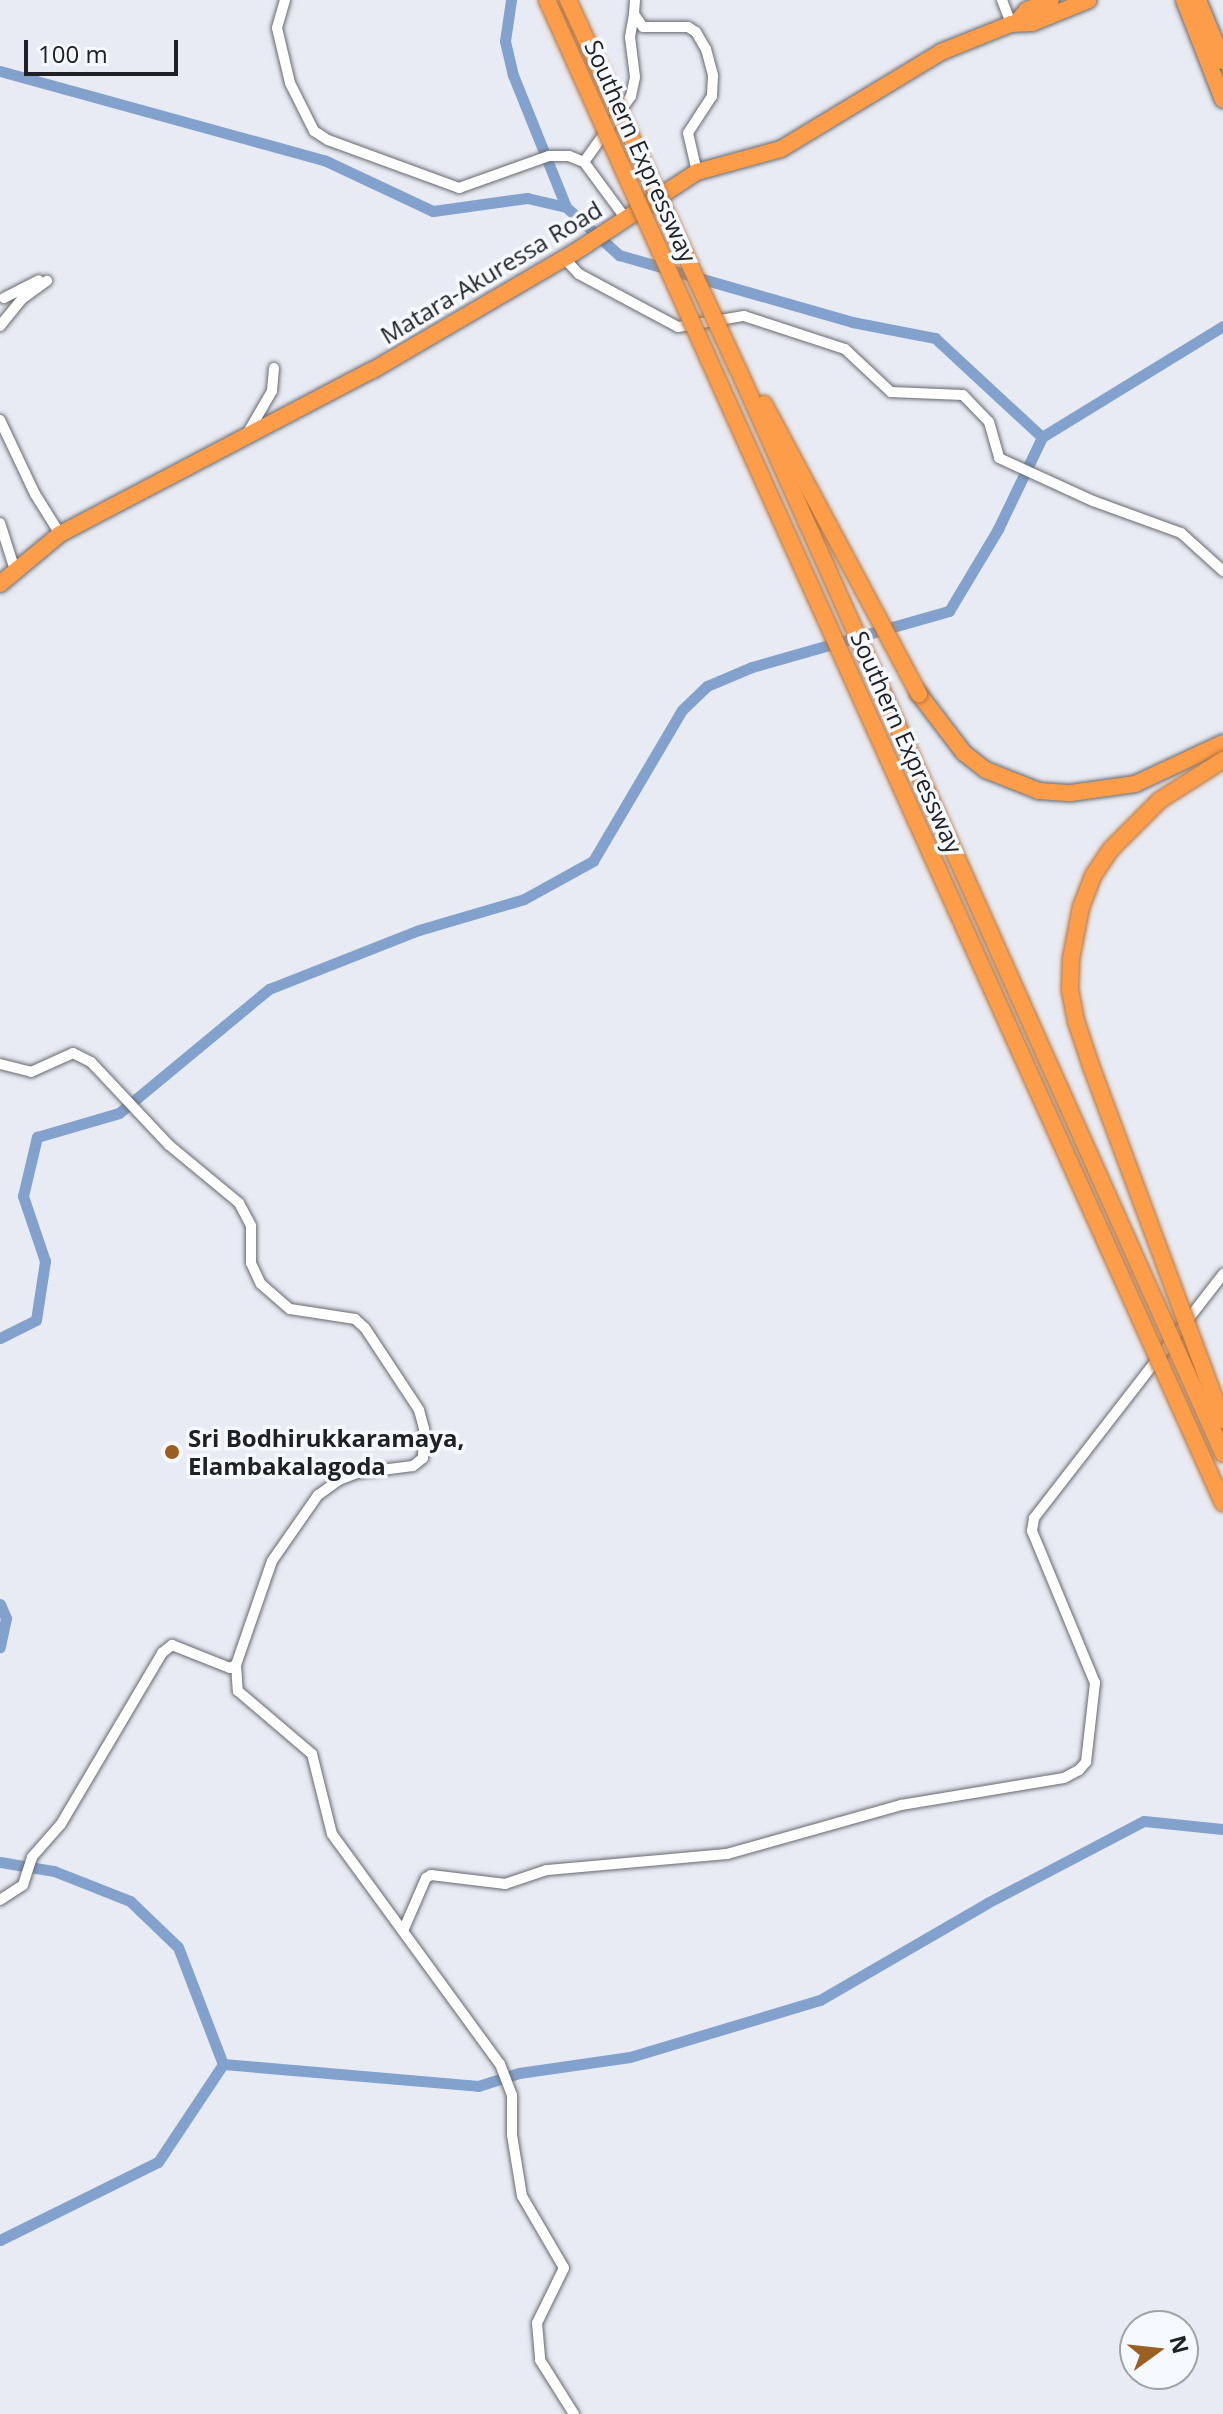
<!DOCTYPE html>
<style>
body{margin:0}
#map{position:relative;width:1223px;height:2414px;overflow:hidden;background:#e8ebf3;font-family:"Open Sans",sans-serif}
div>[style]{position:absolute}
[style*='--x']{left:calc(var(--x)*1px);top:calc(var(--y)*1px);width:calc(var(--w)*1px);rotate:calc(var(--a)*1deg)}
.canal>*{height:11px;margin:-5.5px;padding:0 5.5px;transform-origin:5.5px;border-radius:5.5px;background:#82a2cd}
.roads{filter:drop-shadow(0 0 2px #676970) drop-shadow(0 0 2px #676970)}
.minor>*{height:10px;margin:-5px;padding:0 5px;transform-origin:5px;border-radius:5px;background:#fff}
.highway>*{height:16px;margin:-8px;padding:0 8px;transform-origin:8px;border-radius:8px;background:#fd9d4a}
.bridges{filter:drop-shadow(0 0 2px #b0723d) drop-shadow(0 0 2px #b0723d)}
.highway-bridge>*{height:16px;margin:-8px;padding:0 8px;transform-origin:8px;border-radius:8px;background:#fd9d4a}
.dots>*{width:22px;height:22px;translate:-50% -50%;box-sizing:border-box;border:4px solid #f6f9ff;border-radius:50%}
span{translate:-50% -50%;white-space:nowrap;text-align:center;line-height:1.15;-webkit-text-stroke:7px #f6f9ff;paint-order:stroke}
.street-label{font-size:24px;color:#202124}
.poi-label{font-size:24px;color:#202124;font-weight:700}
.left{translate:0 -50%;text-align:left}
.north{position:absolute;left:1119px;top:2310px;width:80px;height:80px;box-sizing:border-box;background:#f6f9ff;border:2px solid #a0a3a7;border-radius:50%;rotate:75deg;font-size:22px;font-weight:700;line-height:32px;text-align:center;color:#202124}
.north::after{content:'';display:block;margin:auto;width:28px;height:36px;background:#9b5f20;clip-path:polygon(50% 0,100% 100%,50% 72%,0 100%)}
.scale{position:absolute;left:24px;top:40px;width:154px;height:36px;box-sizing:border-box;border:4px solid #202124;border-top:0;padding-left:10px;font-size:24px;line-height:28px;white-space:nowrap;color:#202124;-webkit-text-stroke:6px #f6f9ff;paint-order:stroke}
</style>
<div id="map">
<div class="canal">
<i style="--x:511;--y:0;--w:41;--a:98.3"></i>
<i style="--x:505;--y:41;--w:35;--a:77"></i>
<i style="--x:513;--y:75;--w:142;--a:68.1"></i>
<i style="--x:0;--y:71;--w:336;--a:15.4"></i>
<i style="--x:324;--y:160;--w:120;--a:25.1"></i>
<i style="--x:433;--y:211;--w:95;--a:-7.9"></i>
<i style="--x:527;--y:198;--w:40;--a:13"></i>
<i style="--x:566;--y:207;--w:72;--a:42.2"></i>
<i style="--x:619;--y:255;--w:242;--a:16"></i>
<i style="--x:852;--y:322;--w:85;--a:10.9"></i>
<i style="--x:935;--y:338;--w:146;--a:42.8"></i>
<i style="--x:0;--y:1338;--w:40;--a:-26.6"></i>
<i style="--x:36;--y:1320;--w:60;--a:-81.3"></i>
<i style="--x:45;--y:1261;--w:69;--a:-108.7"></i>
<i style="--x:23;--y:1196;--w:61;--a:-76.7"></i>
<i style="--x:37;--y:1137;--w:85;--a:-16.3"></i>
<i style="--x:119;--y:1113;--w:195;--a:-39.6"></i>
<i style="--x:269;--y:989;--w:161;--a:-21.5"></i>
<i style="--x:419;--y:930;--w:109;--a:-16.4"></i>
<i style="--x:524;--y:899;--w:79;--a:-28.8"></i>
<i style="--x:593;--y:861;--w:175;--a:-59.5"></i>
<i style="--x:682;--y:710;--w:35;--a:-44"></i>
<i style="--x:707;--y:686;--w:49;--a:-22.9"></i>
<i style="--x:752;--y:667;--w:205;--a:-15.9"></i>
<i style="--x:949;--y:611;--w:96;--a:-59.1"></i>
<i style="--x:998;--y:529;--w:102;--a:-64.4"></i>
<i style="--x:1042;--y:437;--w:212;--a:-31.5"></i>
<i style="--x:0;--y:1604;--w:15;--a:67"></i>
<i style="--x:6;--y:1618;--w:30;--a:102"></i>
<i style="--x:0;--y:1862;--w:55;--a:9.5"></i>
<i style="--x:54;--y:1871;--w:82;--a:21.5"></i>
<i style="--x:130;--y:1901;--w:66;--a:43.8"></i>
<i style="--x:178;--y:1947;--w:125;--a:69"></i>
<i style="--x:0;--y:2240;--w:176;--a:-26.3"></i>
<i style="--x:158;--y:2162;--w:118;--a:-56.4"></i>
<i style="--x:223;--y:2064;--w:256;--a:4.9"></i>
<i style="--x:478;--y:2086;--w:43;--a:-17.6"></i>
<i style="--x:519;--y:2073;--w:112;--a:-8.2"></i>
<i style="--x:630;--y:2057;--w:198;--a:-16.7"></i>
<i style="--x:820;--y:2000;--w:193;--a:-30.1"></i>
<i style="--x:987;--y:1903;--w:177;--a:-27.6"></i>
<i style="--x:1144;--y:1821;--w:79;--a:5.8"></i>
</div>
<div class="roads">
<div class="minor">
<i style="--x:285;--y:0;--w:29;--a:106"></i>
<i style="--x:277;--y:28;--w:57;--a:76.7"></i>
<i style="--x:290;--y:83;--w:54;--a:63.4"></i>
<i style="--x:314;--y:131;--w:17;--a:33"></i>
<i style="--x:328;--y:140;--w:140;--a:20.1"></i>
<i style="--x:459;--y:188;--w:96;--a:-19.6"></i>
<i style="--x:549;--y:156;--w:20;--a:0"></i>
<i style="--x:569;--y:156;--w:16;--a:22"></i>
<i style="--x:584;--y:162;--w:71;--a:53.6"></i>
<i style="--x:635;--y:0;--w:14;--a:94"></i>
<i style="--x:634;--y:14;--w:16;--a:55"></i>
<i style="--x:643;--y:27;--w:45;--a:0"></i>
<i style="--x:688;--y:27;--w:9;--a:32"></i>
<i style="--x:696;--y:32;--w:20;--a:60"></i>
<i style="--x:706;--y:49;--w:28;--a:75"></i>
<i style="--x:713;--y:76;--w:20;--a:93"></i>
<i style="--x:712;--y:96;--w:44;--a:123"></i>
<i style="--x:688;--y:133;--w:40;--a:77"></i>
<i style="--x:1002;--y:0;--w:26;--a:69"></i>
<i style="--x:584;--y:162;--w:81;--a:-54.5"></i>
<i style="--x:631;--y:96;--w:19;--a:-78"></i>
<i style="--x:635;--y:77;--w:40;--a:-97.1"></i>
<i style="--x:630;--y:37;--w:23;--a:-80"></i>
<i style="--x:564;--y:258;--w:22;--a:47"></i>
<i style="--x:579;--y:274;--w:112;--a:28.2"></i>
<i style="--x:678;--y:327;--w:67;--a:-9.5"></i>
<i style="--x:744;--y:316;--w:106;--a:18.1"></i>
<i style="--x:845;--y:349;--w:63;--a:43.1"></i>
<i style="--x:891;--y:392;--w:72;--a:2.4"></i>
<i style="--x:963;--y:395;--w:37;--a:46"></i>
<i style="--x:989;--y:422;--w:37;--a:74"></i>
<i style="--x:999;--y:458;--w:103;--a:24.6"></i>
<i style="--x:1093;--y:501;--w:94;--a:20"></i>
<i style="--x:1181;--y:533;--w:57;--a:42.1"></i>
<i style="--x:4;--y:298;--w:39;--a:-27"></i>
<i style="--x:0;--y:326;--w:35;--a:-51"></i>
<i style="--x:22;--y:299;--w:31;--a:-36"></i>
<i style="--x:0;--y:420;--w:82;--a:64.7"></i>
<i style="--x:35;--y:494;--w:47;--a:58"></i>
<i style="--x:247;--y:434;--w:50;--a:-59.8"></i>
<i style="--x:272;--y:391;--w:23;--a:-85"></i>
<i style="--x:0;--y:523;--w:49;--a:72.3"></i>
<i style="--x:0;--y:1064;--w:32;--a:14"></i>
<i style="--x:31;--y:1072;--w:46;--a:-24.3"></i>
<i style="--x:73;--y:1053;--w:20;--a:27"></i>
<i style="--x:91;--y:1062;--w:114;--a:46.8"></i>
<i style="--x:169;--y:1145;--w:91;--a:39.6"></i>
<i style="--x:239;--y:1203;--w:26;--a:62"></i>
<i style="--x:251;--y:1226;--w:37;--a:90"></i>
<i style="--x:251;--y:1263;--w:23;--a:65"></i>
<i style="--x:261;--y:1284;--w:38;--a:41"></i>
<i style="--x:290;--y:1309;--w:66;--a:8.7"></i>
<i style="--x:355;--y:1319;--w:13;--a:42"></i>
<i style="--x:365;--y:1328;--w:98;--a:56.6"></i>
<i style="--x:419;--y:1410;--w:20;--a:75"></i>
<i style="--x:424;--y:1429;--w:29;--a:92"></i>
<i style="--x:423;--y:1458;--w:13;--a:141"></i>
<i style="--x:413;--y:1466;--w:56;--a:172.9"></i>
<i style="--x:357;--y:1473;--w:19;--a:159"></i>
<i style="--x:339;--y:1480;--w:26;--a:144"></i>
<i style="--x:318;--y:1495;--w:80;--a:124.9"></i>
<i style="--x:272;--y:1561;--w:110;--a:109.1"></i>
<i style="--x:236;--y:1665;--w:26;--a:86"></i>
<i style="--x:238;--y:1691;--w:97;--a:40.4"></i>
<i style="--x:312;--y:1754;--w:82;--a:76"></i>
<i style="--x:332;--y:1834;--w:285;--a:53.9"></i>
<i style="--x:500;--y:2064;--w:33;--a:69"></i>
<i style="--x:512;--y:2095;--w:40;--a:90"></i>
<i style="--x:512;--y:2135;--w:62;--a:80.7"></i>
<i style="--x:522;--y:2196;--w:83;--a:59.7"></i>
<i style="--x:564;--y:2268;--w:61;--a:116.1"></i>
<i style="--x:537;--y:2323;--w:37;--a:85"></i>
<i style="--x:540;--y:2360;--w:64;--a:57.8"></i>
<i style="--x:0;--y:1900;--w:27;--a:-33"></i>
<i style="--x:23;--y:1885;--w:29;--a:-72"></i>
<i style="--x:32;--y:1857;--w:44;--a:-48.7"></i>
<i style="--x:61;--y:1824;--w:199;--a:-59.4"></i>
<i style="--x:162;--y:1653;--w:13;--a:-39"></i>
<i style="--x:172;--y:1645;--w:62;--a:21.6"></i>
<i style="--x:230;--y:1668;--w:7;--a:-27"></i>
<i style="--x:403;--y:1931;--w:58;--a:-66.5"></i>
<i style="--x:426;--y:1878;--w:6;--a:-31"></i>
<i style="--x:431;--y:1875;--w:75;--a:6.9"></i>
<i style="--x:505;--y:1884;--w:44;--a:-18.4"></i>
<i style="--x:547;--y:1870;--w:181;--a:-5.1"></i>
<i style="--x:727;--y:1854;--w:181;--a:-15.7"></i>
<i style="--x:901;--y:1805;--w:165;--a:-9.4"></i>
<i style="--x:1064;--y:1778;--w:17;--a:-28"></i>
<i style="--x:1079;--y:1770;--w:11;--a:-49"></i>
<i style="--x:1086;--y:1762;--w:80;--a:-83.5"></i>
<i style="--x:1095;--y:1683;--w:165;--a:-112.5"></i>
<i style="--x:1032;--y:1531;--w:13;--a:-81"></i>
<i style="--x:1034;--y:1518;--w:309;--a:-52.2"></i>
</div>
<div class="highway">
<i style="--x:1184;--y:0;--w:107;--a:68.7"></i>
<i style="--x:1198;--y:0;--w:66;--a:67.7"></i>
<i style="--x:1017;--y:22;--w:16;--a:-50"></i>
<i style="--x:1027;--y:10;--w:26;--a:-23"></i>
<i style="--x:0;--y:584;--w:78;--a:-39.8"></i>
<i style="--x:60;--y:534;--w:353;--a:-27.7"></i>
<i style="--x:373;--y:370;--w:234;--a:-30.3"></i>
<i style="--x:575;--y:252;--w:146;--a:-33.3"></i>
<i style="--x:697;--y:172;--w:87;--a:-15.3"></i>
<i style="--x:781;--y:149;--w:187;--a:-31.2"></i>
<i style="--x:941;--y:52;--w:75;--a:-21.8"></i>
<i style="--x:1011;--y:24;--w:21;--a:-3"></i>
<i style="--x:1032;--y:23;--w:61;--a:-22"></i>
<i style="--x:919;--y:694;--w:74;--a:52.7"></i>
<i style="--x:964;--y:753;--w:28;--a:38"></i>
<i style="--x:986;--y:770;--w:57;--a:21.6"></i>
<i style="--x:1039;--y:791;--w:32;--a:4"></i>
<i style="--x:1071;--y:793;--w:65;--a:-8"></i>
<i style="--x:1135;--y:784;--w:97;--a:-25"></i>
</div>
</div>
<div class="bridges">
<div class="highway-bridge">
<i style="--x:547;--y:0;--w:1648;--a:65.78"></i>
<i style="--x:568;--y:0;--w:406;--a:65.3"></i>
<i style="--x:738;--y:369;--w:1188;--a:65.9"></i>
<i style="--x:764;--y:404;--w:329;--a:61.9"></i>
<i style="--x:1223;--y:760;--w:75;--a:147.6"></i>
<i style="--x:1160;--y:800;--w:69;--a:135"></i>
<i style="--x:1111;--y:849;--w:32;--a:124"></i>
<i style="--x:1093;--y:876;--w:33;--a:111"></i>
<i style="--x:1081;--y:907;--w:53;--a:100.9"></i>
<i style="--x:1071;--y:959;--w:31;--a:92"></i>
<i style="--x:1070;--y:990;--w:32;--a:79"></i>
<i style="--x:1076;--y:1021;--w:47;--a:71.6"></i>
<i style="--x:1091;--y:1066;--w:378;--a:69.6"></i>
</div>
</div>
<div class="dots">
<i style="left:172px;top:1452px;background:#9b5f20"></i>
</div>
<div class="street-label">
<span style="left:641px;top:151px;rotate:66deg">Southern Expressway</span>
<span style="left:491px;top:272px;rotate:-31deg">Matara-Akuressa Road</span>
<span style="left:907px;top:742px;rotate:66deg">Southern Expressway</span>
</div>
<div class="poi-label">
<span class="left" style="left:188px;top:1452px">Sri Bodhirukkaramaya,<br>Elambakalagoda</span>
</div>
<div class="north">N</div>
<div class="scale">100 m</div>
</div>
